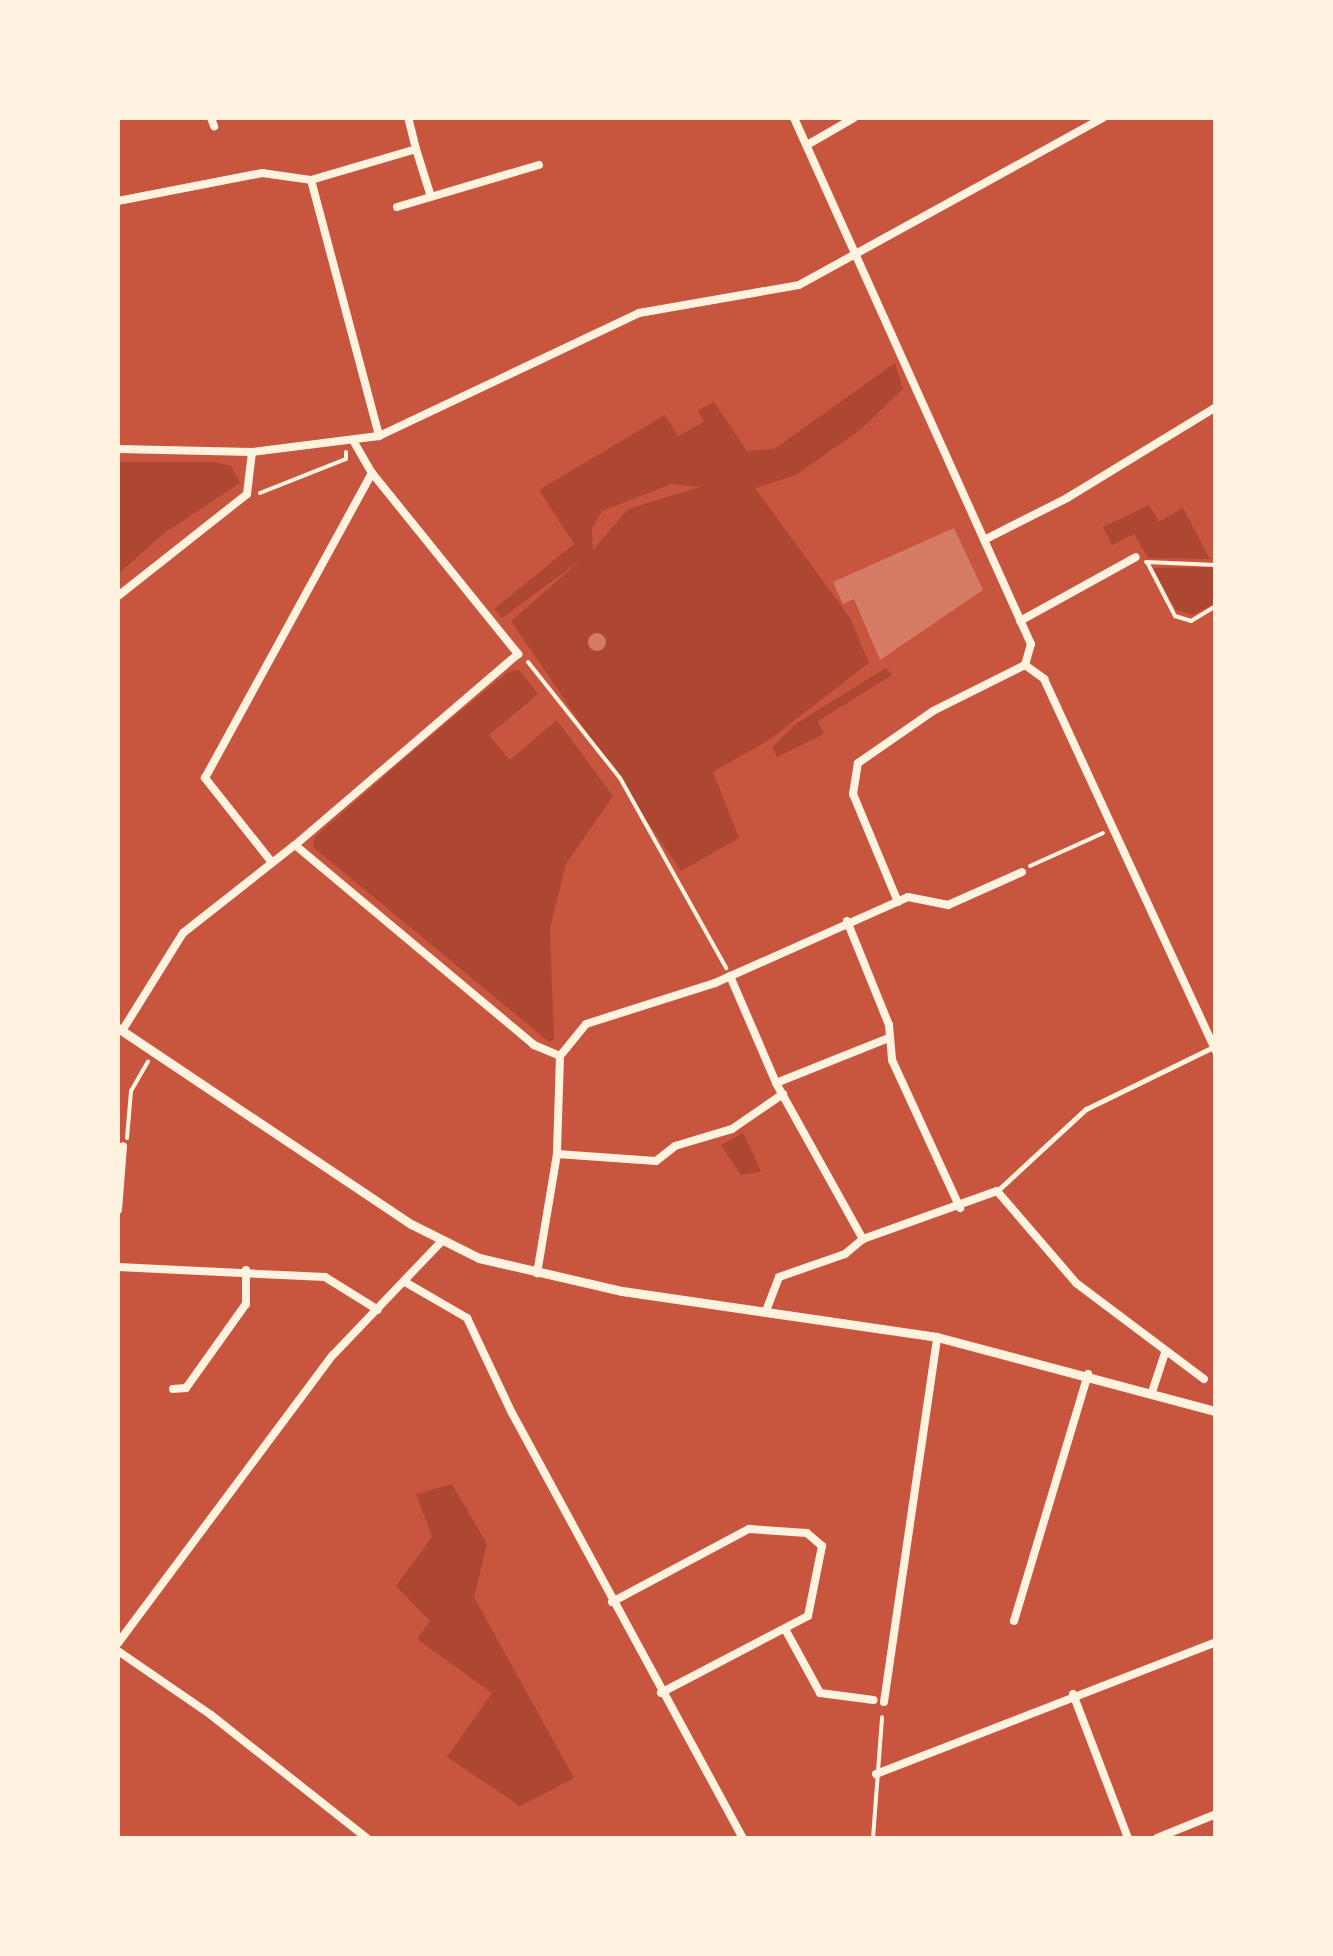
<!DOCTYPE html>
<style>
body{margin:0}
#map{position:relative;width:1333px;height:1956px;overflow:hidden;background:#c8553d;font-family:"Noto Sans",sans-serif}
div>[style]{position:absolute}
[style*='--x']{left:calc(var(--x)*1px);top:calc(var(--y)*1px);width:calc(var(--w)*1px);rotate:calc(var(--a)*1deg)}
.green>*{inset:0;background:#ae4732}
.building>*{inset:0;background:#d67c66}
.round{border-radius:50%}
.path>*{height:4px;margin:-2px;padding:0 2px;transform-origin:2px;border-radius:2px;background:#fff3e0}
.service>*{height:4px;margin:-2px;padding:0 2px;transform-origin:2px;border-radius:2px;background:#fff3e0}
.pedestrian>*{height:5px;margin:-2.5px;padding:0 2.5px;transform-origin:2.5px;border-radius:2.5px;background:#fff3e0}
.minor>*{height:8px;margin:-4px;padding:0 4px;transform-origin:4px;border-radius:4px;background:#fff3e0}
.tertiary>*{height:9px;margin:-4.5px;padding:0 4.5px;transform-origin:4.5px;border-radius:4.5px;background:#fff3e0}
span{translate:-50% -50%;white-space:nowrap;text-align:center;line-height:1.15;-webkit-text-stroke:8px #fff3e0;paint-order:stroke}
.frame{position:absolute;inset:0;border:120px solid #fff3e0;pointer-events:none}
</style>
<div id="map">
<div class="green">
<i style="clip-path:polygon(evenodd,895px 363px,903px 389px,861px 429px,796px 475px,755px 488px,850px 618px,869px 663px,769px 740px,713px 772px,739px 838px,681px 871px,511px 621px,581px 560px,502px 618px,494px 609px,574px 544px,539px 490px,665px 415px,678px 436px,704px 422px,698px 410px,714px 402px,747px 451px,774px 449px,895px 363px,672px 484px,700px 487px,628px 509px,593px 550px,592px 528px,602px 511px,672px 484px)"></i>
<i style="clip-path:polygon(118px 462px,214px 462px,231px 466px,240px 483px,163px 534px,118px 574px)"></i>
<i style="clip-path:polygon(1149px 505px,1159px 522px,1183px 508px,1210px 559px,1148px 558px,1134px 534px,1112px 545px,1103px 527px)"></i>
<i style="clip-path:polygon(1214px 567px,1215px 603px,1193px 615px,1176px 610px,1153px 568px)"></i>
<i style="clip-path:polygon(886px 668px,892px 675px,818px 721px,824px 734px,777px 757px,772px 747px,797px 723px)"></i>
<i style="clip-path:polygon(519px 670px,538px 694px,489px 735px,510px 760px,557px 720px,613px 796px,566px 864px,550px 928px,554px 1039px,549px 1042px,313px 847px,315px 837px,421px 744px,508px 672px)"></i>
<i style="clip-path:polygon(743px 1133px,761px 1171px,760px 1172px,741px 1175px,721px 1145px)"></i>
<i style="clip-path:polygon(452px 1484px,487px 1544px,474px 1597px,574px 1778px,520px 1806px,447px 1757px,492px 1693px,417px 1639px,430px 1621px,396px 1586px,432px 1537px,416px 1494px)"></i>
</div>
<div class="building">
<i style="clip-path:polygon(954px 528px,983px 590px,880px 660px,854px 599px,843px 604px,833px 582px)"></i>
<i class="round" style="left:588px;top:633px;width:18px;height:18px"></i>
</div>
<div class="path">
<i style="--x:260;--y:493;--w:92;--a:-21.6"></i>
<i style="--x:346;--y:459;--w:7;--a:-90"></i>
<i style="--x:1146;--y:562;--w:70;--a:2.5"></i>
<i style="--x:1147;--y:562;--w:61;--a:62.6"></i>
<i style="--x:1175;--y:616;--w:17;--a:17"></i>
<i style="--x:1191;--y:621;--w:29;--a:-31"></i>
<i style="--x:528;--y:662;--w:148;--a:51.6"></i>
<i style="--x:620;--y:778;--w:218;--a:60.8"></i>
<i style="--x:1030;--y:866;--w:80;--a:-24.3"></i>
<i style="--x:127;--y:1138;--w:47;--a:-85.1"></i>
<i style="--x:131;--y:1091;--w:34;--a:-60"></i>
</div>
<div class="service">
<i style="--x:873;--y:1838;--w:121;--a:-85.7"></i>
</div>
<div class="pedestrian">
<i style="--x:997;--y:1191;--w:121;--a:-42.7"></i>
<i style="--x:1086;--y:1109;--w:141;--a:-26"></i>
</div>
<div class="minor">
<i style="--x:211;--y:118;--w:9;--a:69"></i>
<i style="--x:794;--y:118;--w:577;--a:65.75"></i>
<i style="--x:1031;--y:644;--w:22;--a:106"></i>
<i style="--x:807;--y:145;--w:54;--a:-29.9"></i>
<i style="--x:416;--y:149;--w:50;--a:72.6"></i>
<i style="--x:311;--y:180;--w:265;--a:75.1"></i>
<i style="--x:118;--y:201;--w:147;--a:-11"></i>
<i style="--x:262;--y:173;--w:49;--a:8.1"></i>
<i style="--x:311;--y:180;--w:109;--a:-16.4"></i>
<i style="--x:416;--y:149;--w:32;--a:-104"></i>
<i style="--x:397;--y:207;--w:148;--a:-16.5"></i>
<i style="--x:354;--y:442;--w:36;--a:60"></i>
<i style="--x:372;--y:473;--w:233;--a:51.1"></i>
<i style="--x:518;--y:654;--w:294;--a:139.4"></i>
<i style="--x:295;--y:845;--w:312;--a:39.9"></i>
<i style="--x:534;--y:1045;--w:28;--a:23"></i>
<i style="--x:560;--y:1056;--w:98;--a:91.8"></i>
<i style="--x:557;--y:1154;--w:121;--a:99.5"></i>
<i style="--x:118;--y:449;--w:134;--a:1.3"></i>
<i style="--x:252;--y:452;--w:128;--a:-7.2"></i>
<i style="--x:379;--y:436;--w:288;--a:-25.3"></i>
<i style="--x:639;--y:313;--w:162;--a:-9.9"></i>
<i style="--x:799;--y:285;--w:347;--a:-28.8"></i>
<i style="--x:984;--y:540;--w:93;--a:-26.8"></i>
<i style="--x:1067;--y:498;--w:175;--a:-31.4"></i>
<i style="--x:118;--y:596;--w:164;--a:-38.3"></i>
<i style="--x:247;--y:494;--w:42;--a:-83.2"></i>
<i style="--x:1020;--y:621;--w:132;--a:-28.9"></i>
<i style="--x:1025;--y:665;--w:24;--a:36"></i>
<i style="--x:1044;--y:679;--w:411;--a:65.2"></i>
<i style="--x:270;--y:860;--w:105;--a:-128.4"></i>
<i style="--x:205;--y:778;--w:348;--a:-61.3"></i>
<i style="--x:898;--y:902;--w:117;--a:-112.6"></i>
<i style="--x:853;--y:794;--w:31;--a:-81"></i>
<i style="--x:858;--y:763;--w:91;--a:-34.7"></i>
<i style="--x:933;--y:711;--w:103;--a:-26.6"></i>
<i style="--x:847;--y:921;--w:112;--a:68"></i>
<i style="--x:889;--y:1025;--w:35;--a:85"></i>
<i style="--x:892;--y:1060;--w:163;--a:65.3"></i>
<i style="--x:730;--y:976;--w:116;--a:66.7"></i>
<i style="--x:776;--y:1083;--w:179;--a:60.9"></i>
<i style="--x:122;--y:1031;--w:115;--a:-58.1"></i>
<i style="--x:183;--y:933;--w:142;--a:-38.2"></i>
<i style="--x:560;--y:1056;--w:41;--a:-50.9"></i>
<i style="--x:586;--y:1024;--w:135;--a:-17.6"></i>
<i style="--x:715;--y:983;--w:211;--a:-24"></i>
<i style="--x:908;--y:897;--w:41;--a:11.3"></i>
<i style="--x:948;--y:905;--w:81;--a:-24"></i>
<i style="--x:776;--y:1083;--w:118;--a:-21.8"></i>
<i style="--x:557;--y:1154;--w:99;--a:4"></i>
<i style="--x:656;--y:1161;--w:24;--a:-38"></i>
<i style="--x:675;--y:1146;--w:59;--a:-16.6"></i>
<i style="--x:732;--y:1129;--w:62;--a:-34.5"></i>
<i style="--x:118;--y:1210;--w:64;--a:-85.5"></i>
<i style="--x:118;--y:1267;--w:207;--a:2.8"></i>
<i style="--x:325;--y:1277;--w:62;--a:31.9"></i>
<i style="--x:405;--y:1282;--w:72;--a:30.1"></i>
<i style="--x:467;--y:1318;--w:105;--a:64.7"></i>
<i style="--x:512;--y:1413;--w:484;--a:61.5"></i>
<i style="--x:766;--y:1311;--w:36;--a:-69"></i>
<i style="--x:779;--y:1277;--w:70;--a:-19.2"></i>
<i style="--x:845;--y:1254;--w:23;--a:-40"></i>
<i style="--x:863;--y:1239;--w:142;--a:-19.7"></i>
<i style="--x:997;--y:1191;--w:121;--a:49.3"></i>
<i style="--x:1076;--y:1283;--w:160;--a:36.9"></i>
<i style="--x:173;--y:1389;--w:13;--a:-4"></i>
<i style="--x:186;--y:1388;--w:103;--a:-54.5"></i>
<i style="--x:246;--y:1304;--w:34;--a:-90"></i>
<i style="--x:1152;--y:1392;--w:41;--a:-71.6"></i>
<i style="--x:612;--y:1602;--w:155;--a:-28.1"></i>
<i style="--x:749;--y:1529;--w:58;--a:3.9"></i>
<i style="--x:807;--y:1533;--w:20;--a:41"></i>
<i style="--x:822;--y:1546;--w:71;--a:101.3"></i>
<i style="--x:808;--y:1616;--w:166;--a:152.4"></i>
<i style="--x:1014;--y:1621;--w:258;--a:-73.3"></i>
<i style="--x:785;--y:1629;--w:73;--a:61.3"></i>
<i style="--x:820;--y:1693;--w:54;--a:7.4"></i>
<i style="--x:118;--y:1643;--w:359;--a:-53.3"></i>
<i style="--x:333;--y:1355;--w:156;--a:-46.3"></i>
<i style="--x:118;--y:1651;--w:113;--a:34.5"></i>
<i style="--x:211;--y:1715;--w:199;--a:38.3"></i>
<i style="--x:1073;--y:1694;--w:154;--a:69.1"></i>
<i style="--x:884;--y:1702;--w:369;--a:-81.7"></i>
<i style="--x:876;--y:1774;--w:365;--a:-21.2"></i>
<i style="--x:1157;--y:1838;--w:64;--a:-22.1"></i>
</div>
<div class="tertiary">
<i style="--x:118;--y:1028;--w:353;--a:33.8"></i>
<i style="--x:411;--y:1224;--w:76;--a:26.6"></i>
<i style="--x:479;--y:1258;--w:147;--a:13"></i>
<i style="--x:622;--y:1291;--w:318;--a:8.3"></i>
<i style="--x:937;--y:1337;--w:289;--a:14.9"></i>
</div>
<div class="frame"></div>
</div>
